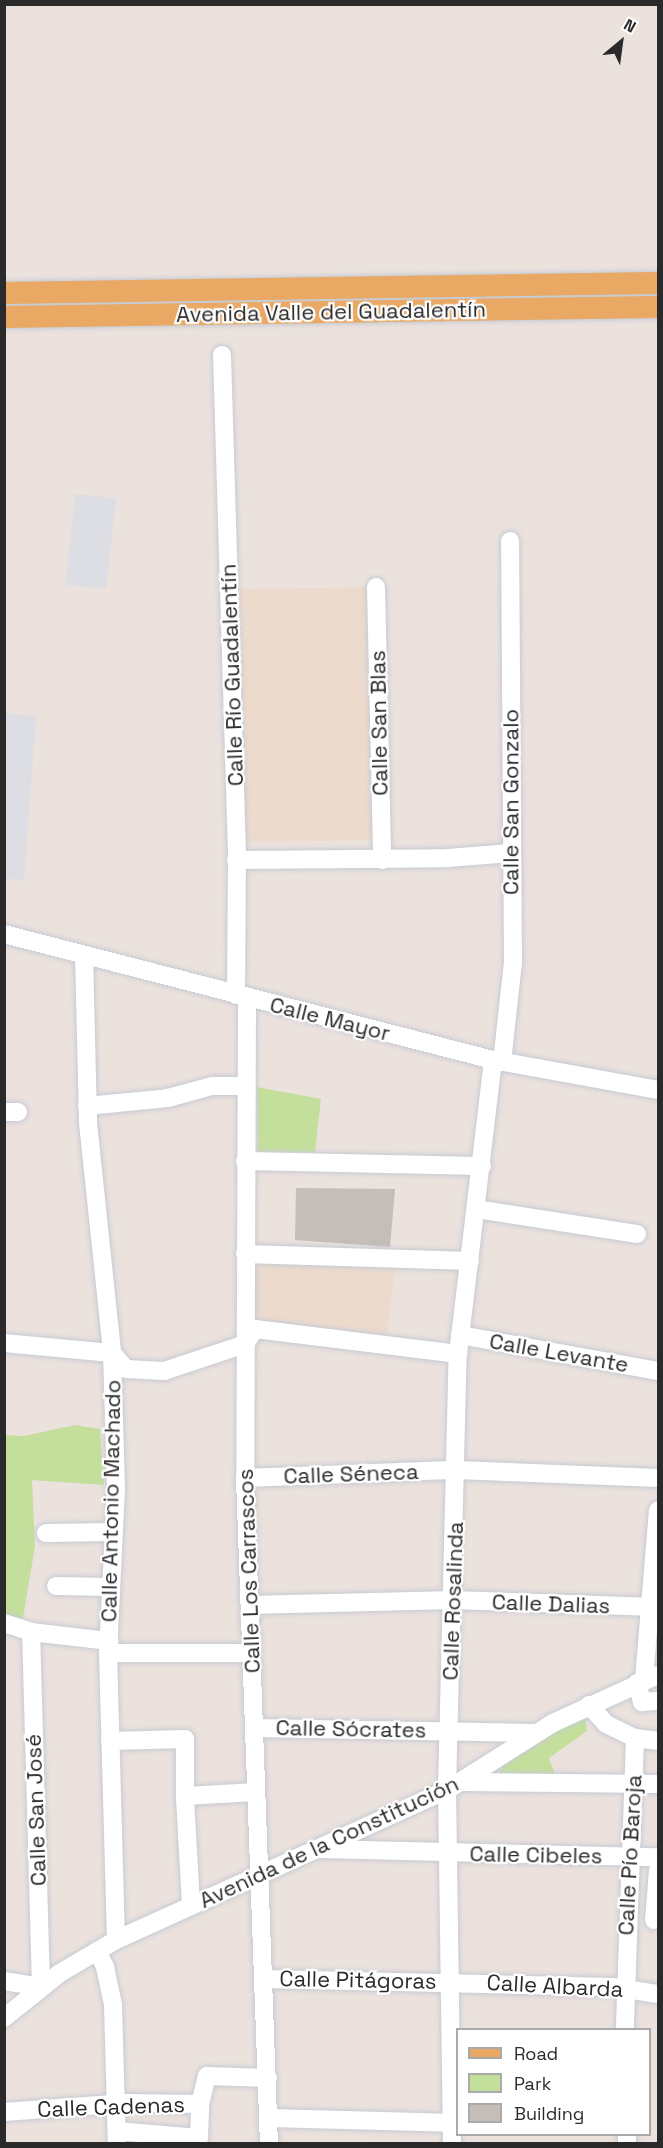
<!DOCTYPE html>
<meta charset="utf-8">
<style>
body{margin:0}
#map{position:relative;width:663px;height:2148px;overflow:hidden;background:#ebe1dd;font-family:"Space Grotesk",sans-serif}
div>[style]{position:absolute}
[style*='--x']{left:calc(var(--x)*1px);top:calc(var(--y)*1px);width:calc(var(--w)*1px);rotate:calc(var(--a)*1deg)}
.industrial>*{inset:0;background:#dddde4;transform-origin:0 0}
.education>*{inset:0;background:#ecdacd;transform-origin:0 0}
.green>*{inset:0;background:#c4df9c}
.building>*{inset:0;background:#c4bdb8}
.roads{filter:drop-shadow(0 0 2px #c5cbd3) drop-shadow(0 0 2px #c5cbd3)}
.minor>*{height:18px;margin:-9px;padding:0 9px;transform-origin:9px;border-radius:9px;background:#fff}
.major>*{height:22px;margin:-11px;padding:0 11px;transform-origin:11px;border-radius:11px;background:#e9a864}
span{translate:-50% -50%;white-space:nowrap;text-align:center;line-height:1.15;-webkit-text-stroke:4.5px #fff;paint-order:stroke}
.street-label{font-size:22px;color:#2a2a2a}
.frame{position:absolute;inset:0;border:6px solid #2a2a2a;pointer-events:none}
.legend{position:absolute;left:456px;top:2028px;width:195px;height:108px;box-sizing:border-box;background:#fff;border:2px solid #aaa;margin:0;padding:8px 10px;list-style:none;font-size:18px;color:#2a2a2a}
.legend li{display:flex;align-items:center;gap:12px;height:30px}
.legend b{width:30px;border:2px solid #aaa}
.north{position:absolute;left:591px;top:12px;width:60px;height:60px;-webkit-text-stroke:4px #fff;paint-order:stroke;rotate:29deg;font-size:16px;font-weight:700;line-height:24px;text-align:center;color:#2a2a2a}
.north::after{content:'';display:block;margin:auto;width:21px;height:27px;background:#2a2a2a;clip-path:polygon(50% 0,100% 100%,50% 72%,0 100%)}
</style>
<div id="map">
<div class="industrial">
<i style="left:75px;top:494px;width:41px;height:91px;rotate:6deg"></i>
<i style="clip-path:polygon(5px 713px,36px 716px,24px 881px,5px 878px)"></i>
</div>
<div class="education">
<i style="left:370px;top:587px;width:253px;height:130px;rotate:89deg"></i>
<i style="clip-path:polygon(245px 1254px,396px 1259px,387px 1336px,254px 1321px)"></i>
</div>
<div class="green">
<i style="clip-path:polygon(257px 1087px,321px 1099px,315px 1152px,258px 1151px)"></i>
<i style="clip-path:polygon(75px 1425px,100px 1429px,104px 1485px,32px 1480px,35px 1546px,23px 1618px,5px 1617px,4px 1435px,24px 1436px)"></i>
<i style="clip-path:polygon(585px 1715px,587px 1731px,549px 1758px,555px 1775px,499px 1774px,504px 1764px,545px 1737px)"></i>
</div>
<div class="building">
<i style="clip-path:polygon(296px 1188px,395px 1189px,390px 1247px,295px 1240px)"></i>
</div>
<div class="roads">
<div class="minor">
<i style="--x:222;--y:355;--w:500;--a:88.28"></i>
<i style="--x:237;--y:855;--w:140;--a:90.4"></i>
<i style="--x:376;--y:587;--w:273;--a:88.7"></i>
<i style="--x:236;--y:860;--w:212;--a:-0.5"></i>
<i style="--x:448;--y:858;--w:63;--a:-4.5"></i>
<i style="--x:4;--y:934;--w:505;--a:14.45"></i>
<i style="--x:493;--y:1060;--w:168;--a:10.3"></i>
<i style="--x:84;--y:955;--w:168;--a:88.6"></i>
<i style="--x:88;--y:1123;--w:231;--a:84"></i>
<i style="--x:112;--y:1353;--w:136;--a:88.3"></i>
<i style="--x:116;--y:1489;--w:164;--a:92.8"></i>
<i style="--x:108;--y:1653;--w:287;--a:88.4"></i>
<i style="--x:247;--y:998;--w:480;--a:90.2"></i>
<i style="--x:245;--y:1478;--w:666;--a:87.94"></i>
<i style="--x:502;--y:1062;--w:100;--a:-83.7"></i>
<i style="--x:513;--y:963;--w:422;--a:-90.4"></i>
<i style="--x:87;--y:1106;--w:81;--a:-5.6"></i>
<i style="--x:168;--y:1098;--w:46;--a:-15.3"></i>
<i style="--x:212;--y:1086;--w:34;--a:0"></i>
<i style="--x:4;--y:1112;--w:14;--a:0"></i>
<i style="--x:245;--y:1161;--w:237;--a:1.2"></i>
<i style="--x:476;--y:1209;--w:163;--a:8.8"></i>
<i style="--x:245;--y:1254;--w:225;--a:1.8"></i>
<i style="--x:460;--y:1335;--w:201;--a:10.3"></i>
<i style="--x:4;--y:1343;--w:108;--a:5.3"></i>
<i style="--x:112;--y:1353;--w:21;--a:49"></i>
<i style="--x:126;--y:1369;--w:38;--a:3"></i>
<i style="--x:164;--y:1371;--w:85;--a:-18.4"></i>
<i style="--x:245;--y:1344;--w:18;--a:-56"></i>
<i style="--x:255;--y:1329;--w:205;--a:7"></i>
<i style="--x:245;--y:1478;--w:212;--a:-2.2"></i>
<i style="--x:457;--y:1470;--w:201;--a:2.3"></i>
<i style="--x:46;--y:1533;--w:67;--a:-0.9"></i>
<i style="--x:56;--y:1586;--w:55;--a:1"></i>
<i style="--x:250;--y:1605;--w:203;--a:-1.4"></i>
<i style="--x:453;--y:1600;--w:196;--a:2"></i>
<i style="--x:4;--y:1623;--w:28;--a:18"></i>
<i style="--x:31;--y:1632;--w:79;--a:6.6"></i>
<i style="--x:108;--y:1653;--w:143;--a:0"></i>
<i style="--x:644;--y:1680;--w:170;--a:-85.3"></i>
<i style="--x:637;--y:1683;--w:20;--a:75"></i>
<i style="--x:642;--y:1702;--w:16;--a:-4"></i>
<i style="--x:589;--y:1705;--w:25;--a:48"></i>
<i style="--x:606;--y:1724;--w:32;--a:26"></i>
<i style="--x:635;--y:1738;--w:292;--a:92"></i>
<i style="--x:254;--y:1728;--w:282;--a:1"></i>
<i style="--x:635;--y:1738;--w:23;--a:7"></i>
<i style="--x:110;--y:1741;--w:75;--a:-1.5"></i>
<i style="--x:185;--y:1739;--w:57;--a:90"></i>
<i style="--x:463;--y:1782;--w:195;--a:0.6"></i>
<i style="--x:321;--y:1849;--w:337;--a:1.4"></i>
<i style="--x:191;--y:1905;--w:109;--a:-93.2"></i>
<i style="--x:185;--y:1796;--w:71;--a:-3.2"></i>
<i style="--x:654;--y:1920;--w:50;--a:-85.4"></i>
<i style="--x:97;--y:1951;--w:18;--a:63"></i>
<i style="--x:105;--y:1967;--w:39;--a:78"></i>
<i style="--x:113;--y:2005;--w:139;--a:88.4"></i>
<i style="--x:264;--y:1979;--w:349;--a:1.3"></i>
<i style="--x:613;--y:1987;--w:46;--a:8.8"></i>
<i style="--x:4;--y:1981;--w:37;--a:9"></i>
<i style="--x:41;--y:1987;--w:355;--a:-91.6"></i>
<i style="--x:4;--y:2018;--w:72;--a:-38.8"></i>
<i style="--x:60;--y:1973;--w:65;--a:-30.5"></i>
<i style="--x:116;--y:1940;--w:363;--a:-24.4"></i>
<i style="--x:447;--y:1790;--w:125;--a:-32.3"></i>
<i style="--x:553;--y:1723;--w:115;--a:-24.6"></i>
<i style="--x:4;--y:2112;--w:123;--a:-4.2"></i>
<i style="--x:127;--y:2103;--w:73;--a:0.8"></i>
<i style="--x:200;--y:2104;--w:29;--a:-76"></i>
<i style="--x:207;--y:2076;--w:61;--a:1.9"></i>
<i style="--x:269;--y:2118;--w:189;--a:1.5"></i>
<i style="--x:117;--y:2131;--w:82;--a:4.9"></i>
<i style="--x:199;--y:2138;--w:34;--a:-88"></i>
<i style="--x:452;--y:2144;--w:354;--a:-90.8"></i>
<i style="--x:447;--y:1790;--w:436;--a:-88.6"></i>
<i style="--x:458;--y:1354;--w:296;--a:-83.2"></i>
<i style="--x:627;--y:2144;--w:10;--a:-90"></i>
</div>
<div class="major">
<i style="--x:4;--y:293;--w:654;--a:-0.88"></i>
<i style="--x:4;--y:317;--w:654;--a:-0.88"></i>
</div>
</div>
<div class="street-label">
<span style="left:331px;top:312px;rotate:-1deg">Avenida Valle del Guadalentín</span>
<span style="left:232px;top:675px;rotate:-92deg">Calle Río Guadalentín</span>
<span style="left:379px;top:723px;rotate:-91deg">Calle San Blas</span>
<span style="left:511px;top:802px;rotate:-90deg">Calle San Gonzalo</span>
<span style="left:330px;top:1019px;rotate:14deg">Calle Mayor</span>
<span style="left:559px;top:1353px;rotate:10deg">Calle Levante</span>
<span style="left:351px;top:1474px;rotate:-2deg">Calle Séneca</span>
<span style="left:111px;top:1501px;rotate:-89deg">Calle Antonio Machado</span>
<span style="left:249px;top:1571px;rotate:-92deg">Calle Los Carrascos</span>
<span style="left:453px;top:1601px;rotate:-88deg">Calle Rosalinda</span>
<span style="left:551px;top:1604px;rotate:2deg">Calle Dalias</span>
<span style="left:351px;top:1729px;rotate:1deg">Calle Sócrates</span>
<span style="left:36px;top:1810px;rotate:-92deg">Calle San José</span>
<span style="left:329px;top:1842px;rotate:-25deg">Avenida de la Constitución</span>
<span style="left:536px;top:1855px;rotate:1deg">Calle Cibeles</span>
<span style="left:630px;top:1855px;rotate:-87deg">Calle Pío Baroja</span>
<span style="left:358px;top:1980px;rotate:1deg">Calle Pitágoras</span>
<span style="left:555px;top:1986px;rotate:3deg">Calle Albarda</span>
<span style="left:111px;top:2107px;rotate:-2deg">Calle Cadenas</span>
</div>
<div class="frame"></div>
<ul class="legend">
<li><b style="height:8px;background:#e9a864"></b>Road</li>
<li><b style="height:16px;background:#c4df9c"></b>Park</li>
<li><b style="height:16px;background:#c4bdb8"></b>Building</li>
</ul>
<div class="north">N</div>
</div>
